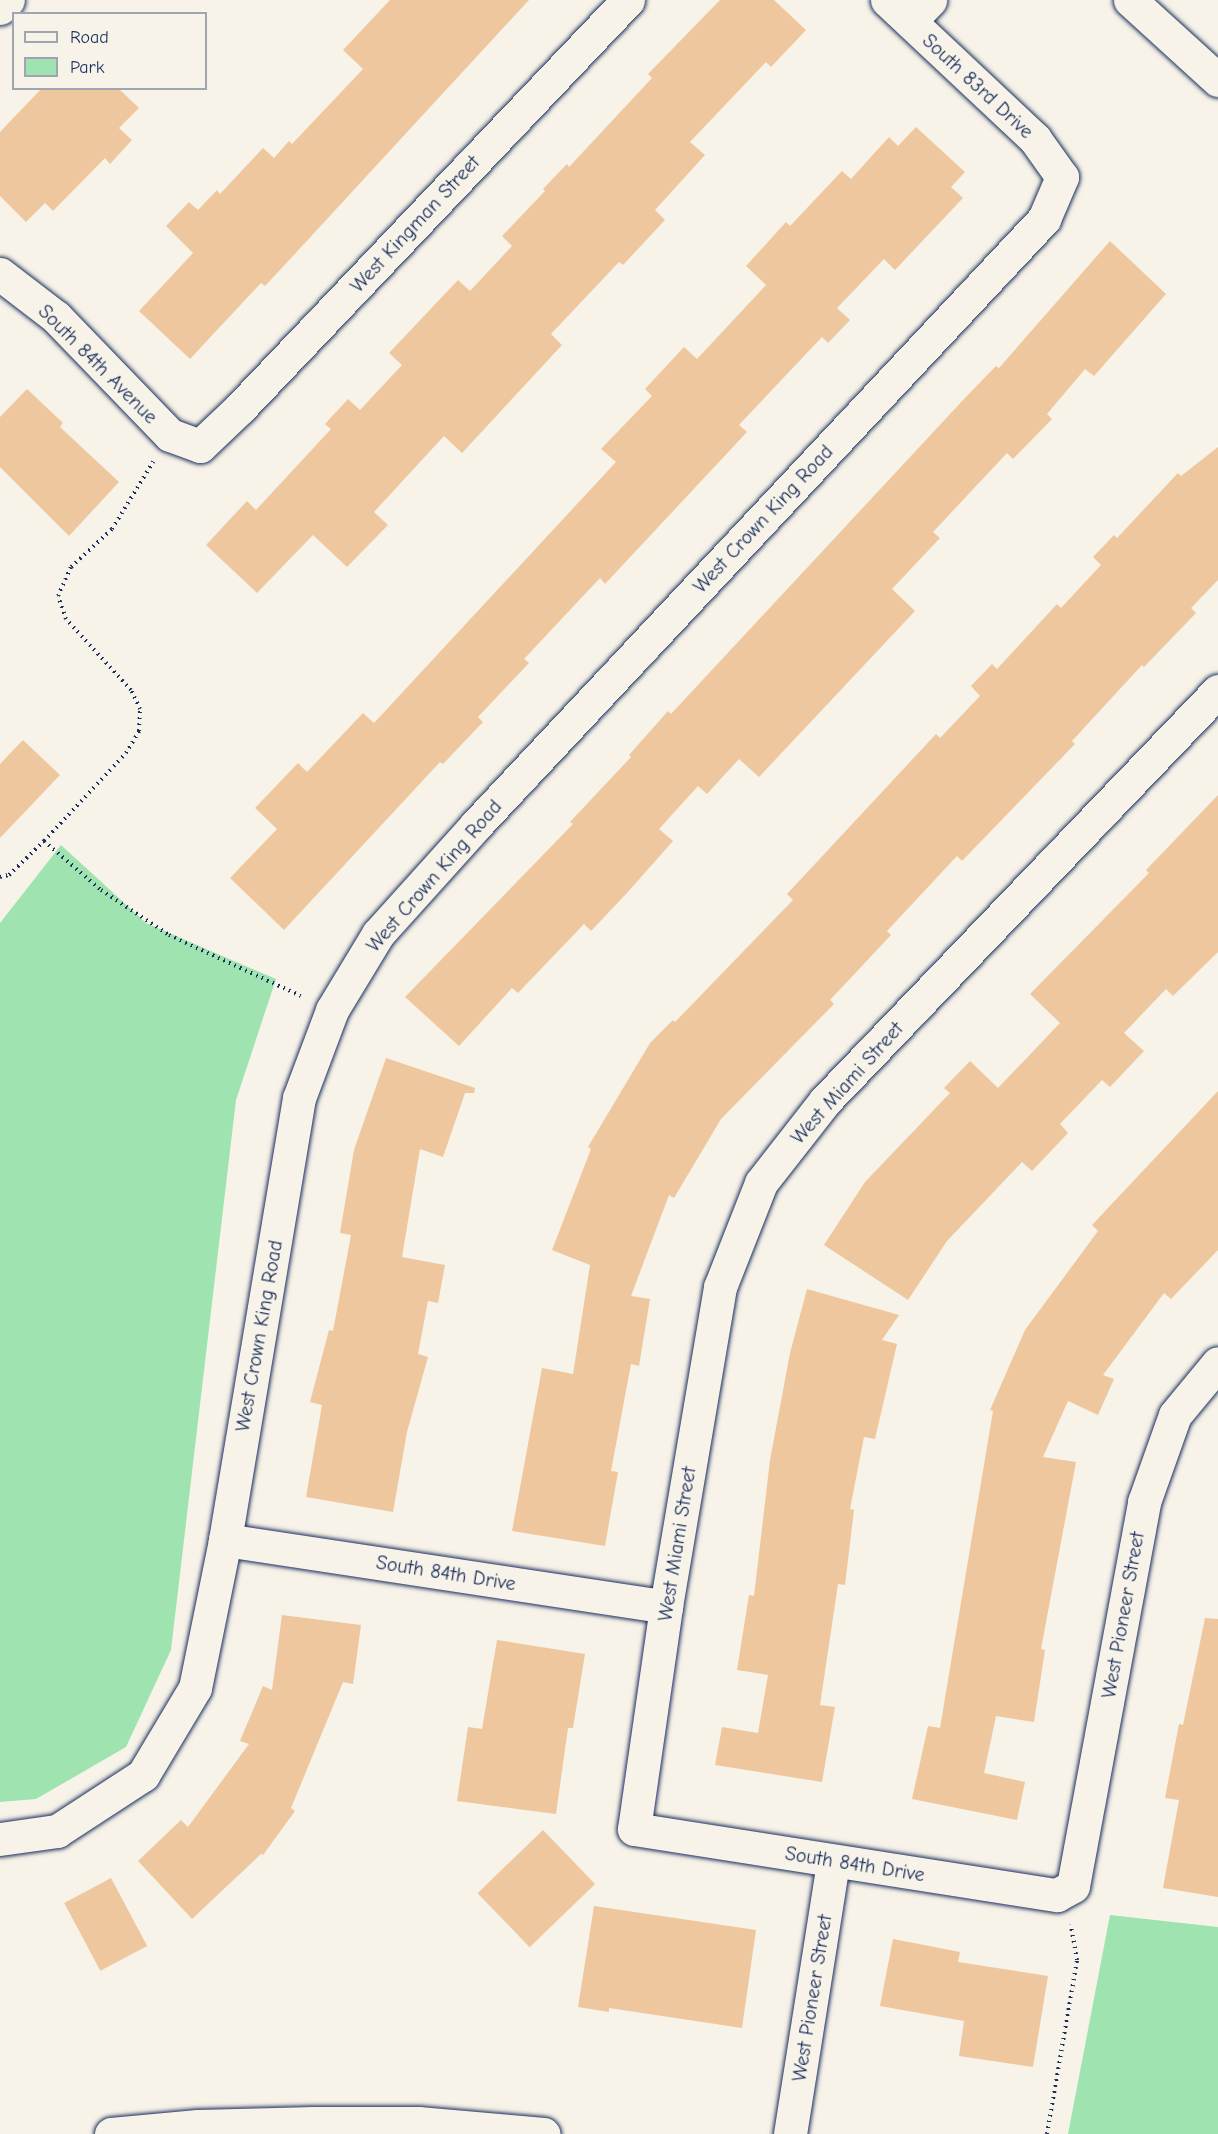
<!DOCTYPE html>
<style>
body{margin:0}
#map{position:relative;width:1218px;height:2134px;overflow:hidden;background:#f7f3e8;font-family:"Comic Neue",sans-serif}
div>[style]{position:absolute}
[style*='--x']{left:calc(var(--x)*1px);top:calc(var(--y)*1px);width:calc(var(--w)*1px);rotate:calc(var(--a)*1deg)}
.green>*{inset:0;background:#9fe4b0}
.building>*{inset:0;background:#eec79e;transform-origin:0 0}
.path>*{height:4px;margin-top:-2px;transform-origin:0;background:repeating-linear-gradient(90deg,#1b2f5e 0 1.5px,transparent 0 6px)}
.roads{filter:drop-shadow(0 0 2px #1b2f5e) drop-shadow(0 0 2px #1b2f5e)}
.street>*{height:33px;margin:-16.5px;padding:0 16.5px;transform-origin:16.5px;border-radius:16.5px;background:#f7f3e8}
.secondary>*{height:33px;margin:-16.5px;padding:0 16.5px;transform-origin:16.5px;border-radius:16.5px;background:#f7f3e8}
span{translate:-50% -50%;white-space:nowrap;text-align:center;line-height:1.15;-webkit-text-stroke:4.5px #f7f3e8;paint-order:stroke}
.street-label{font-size:20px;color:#1b2f5e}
.legend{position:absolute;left:12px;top:12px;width:195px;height:78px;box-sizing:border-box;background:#f7f3e8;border:2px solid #9fa5b1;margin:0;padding:8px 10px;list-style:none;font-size:18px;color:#1b2f5e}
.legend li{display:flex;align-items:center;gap:12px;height:30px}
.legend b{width:30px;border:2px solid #9fa5b1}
</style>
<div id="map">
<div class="green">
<i style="clip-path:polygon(61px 845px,146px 923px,276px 979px,236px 1100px,171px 1650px,126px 1747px,36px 1799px,0 1802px,0 923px)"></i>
<i style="clip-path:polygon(1110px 1915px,1218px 1927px,1218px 2134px,1068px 2134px)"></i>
</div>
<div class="building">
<i style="clip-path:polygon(390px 0,529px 0,280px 270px,265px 286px,261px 283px,190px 359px,139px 311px,193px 253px,166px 226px,189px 202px,198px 210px,217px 190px,220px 194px,263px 148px,274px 158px,289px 141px,292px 144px,363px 69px,343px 50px)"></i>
<i style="clip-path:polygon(720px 0,774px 0,806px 30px,771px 67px,766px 62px,690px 142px,705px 155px,655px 210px,665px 220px,623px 265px,619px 262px,551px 334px,562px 345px,462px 453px,444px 436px,374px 512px,388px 525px,347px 567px,313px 535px,257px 593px,206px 545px,247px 501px,256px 510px,331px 429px,325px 424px,348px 399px,360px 410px,402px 365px,389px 353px,458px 280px,470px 291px,512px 246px,502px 236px,545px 191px,543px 189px,567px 164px,569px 167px,652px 78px,648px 74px)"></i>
<i style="clip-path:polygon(42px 88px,118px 88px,139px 108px,119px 128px,132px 140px,110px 164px,105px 158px,53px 211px,45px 203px,26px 222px,0 196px,0 132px)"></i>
<i style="clip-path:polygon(916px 127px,965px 172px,951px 187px,963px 198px,895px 270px,884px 259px,837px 308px,850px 320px,828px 343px,822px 337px,739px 425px,747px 432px,605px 584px,600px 578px,524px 659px,529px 663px,478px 717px,483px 722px,443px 764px,440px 762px,284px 930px,230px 878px,277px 829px,255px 808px,298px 763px,307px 772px,363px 713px,374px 723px,616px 462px,601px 449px,652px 396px,645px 389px,684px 347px,697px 359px,766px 285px,746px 266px,786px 222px,790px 226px,842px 171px,851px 179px,889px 137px,898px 146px)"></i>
<i style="clip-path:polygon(1110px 241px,1166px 294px,1094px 376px,1085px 369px,1047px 414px,1052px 419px,1013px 459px,1007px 453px,933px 532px,940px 538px,892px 589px,915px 611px,759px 777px,739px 759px,707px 794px,698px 786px,659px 829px,673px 841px,626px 894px,591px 931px,584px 924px,518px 993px,512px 988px,459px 1046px,405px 997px,573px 824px,570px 822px,631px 757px,629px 755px,668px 711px,671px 714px,964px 399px,996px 366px,999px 368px)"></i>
<i style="clip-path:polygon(27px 389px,63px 423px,60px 427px,119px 482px,69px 536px,0 467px,0 417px)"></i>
<i style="clip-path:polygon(1218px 447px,1218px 580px,1191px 608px,1196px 613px,1144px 667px,1142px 665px,1072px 741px,1075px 744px,962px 861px,957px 856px,887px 931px,891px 935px,830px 1000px,834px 1004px,721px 1119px,674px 1198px,669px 1195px,631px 1296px,650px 1299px,639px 1366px,631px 1364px,611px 1471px,618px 1472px,605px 1546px,512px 1531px,542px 1368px,573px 1374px,590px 1265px,552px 1250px,591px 1149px,588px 1147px,650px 1043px,673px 1020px,675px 1022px,793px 900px,787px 894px,936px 734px,940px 738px,980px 696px,971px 686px,992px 664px,997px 669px,1057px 604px,1061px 608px,1101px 565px,1093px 557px,1114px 535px,1117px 538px,1178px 473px,1181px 476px)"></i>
<i style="clip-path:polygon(23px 740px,60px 775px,0 838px,0 764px)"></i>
<i style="clip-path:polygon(1218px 795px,1218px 952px,1173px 996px,1166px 989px,1124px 1033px,1144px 1051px,1110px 1087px,1102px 1080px,1060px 1124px,1068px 1133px,1032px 1171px,1022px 1162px,947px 1241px,908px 1300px,824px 1245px,865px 1182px,950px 1093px,944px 1088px,970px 1061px,998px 1088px,1060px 1023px,1030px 994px,1149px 873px,1146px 870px)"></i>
<i style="clip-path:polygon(386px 1058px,475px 1088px,474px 1093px,465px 1093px,443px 1157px,420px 1149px,402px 1257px,445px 1265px,438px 1303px,428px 1301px,418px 1354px,428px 1357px,407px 1432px,393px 1512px,306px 1497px,322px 1405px,310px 1402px,329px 1330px,333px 1331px,351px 1235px,340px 1233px,354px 1150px)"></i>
<i style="clip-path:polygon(1218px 1091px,1218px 1250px,1171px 1299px,1164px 1293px,1103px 1375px,1114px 1379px,1098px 1415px,1068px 1401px,1043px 1457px,1076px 1462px,1041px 1649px,1045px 1650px,1034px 1722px,996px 1716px,984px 1773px,1025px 1782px,1017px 1820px,912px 1799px,928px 1726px,940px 1728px,993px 1411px,990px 1410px,1025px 1330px,1098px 1231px,1092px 1225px)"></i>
<i style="clip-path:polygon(807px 1289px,899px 1315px,882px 1340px,897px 1344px,875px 1439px,864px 1437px,850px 1509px,854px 1510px,845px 1585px,838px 1584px,820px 1705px,835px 1707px,822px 1782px,715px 1765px,722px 1727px,758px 1733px,768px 1675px,737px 1670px,749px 1595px,754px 1596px,770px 1460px,790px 1353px)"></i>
<i style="clip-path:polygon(282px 1615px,361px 1625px,353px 1684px,343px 1682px,291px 1808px,295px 1811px,263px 1855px,261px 1854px,192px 1919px,138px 1861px,181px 1820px,188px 1827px,249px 1744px,240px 1741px,263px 1686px,272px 1690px)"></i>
<i style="clip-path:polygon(1205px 1618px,1218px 1619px,1218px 1897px,1163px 1888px,1179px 1800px,1165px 1798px,1179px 1724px,1183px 1725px)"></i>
<i style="clip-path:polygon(497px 1640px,585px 1654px,573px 1728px,568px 1728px,556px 1814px,457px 1801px,468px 1727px,482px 1729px)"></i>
<i style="left:543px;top:1830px;width:75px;height:91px;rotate:46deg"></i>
<i style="left:111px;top:1878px;width:77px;height:53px;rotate:62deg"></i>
<i style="clip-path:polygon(594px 1906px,756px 1930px,742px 2028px,609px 2008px,609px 2012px,578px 2007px)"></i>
<i style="clip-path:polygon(893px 1939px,960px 1952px,958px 1962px,1048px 1976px,1033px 2067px,959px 2056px,964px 2021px,880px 2006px)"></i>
</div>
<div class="path">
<i style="--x:44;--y:841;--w:75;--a:40.7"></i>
<i style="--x:101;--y:890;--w:82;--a:33.5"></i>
<i style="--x:169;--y:935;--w:145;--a:24.8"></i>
<i style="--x:0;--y:877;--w:9;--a:-13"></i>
<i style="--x:9;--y:875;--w:49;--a:-44.2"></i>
<i style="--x:44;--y:841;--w:120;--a:-47"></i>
<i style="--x:126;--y:753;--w:26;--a:-59"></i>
<i style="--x:139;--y:731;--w:22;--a:-87"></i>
<i style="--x:140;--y:709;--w:21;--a:-115"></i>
<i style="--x:131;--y:690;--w:96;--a:-132.5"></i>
<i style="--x:66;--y:619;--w:24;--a:-109"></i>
<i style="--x:58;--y:596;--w:32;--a:-66"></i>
<i style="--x:71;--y:567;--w:56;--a:-42.8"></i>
<i style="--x:112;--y:529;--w:79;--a:-58.5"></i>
<i style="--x:1047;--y:2134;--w:177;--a:-80.2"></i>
<i style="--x:1077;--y:1960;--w:36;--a:-100"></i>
</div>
<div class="roads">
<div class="street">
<i style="--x:0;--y:8;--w:11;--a:-45"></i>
<i style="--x:910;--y:21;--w:29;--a:-46"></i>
<i style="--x:0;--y:274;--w:71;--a:37.5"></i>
<i style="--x:56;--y:317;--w:164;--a:46"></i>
<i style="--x:170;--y:435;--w:32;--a:20"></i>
<i style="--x:200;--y:446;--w:55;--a:-43.5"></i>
<i style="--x:240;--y:408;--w:563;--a:-46.44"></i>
<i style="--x:1218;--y:691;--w:568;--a:133.79"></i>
<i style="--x:825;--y:1101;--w:104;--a:128"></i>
<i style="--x:761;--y:1183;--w:112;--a:111.5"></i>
<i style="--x:720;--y:1287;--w:325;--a:99.6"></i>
<i style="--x:666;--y:1607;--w:224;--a:98.2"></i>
<i style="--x:634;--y:1829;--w:428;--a:8.9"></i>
<i style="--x:1057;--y:1895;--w:18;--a:-29"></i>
<i style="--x:1073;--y:1886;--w:391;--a:-79.5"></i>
<i style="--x:1144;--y:1502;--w:92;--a:-70.4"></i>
<i style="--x:1175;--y:1415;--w:67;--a:-50.4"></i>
<i style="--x:225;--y:1540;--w:446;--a:8.6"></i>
<i style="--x:0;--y:1839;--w:58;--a:-8"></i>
<i style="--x:57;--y:1831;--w:103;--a:-33.1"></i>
<i style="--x:143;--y:1775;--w:101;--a:-59.1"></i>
<i style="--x:195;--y:1688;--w:151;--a:-78.5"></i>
<i style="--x:225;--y:1540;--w:448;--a:-80.5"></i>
<i style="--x:299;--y:1098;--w:94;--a:-69.4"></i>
<i style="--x:332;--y:1010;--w:89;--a:-58.8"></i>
<i style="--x:378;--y:934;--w:147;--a:-48"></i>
<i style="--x:476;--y:825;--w:831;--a:-46.85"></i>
<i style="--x:1044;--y:219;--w:46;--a:-66.8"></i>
<i style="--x:1062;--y:177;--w:47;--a:-125.4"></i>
<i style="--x:1035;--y:139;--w:203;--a:-136.8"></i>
<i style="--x:790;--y:2134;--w:276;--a:-81"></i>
</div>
<div class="secondary">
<i style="--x:1130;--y:0;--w:119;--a:42.3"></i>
<i style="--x:111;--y:2134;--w:87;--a:-5.3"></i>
<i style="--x:198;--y:2126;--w:116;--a:-1.5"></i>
<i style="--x:314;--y:2123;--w:104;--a:0"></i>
<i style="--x:418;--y:2123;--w:126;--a:5"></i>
</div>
</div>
<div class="street-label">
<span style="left:978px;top:86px;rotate:43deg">South 83rd Drive</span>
<span style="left:415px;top:224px;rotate:-47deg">West Kingman Street</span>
<span style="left:98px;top:364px;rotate:45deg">South 84th Avenue</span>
<span style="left:763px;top:519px;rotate:-47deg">West Crown King Road</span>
<span style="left:434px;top:876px;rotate:-49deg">West Crown King Road</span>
<span style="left:847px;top:1083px;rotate:-48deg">West Miami Street</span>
<span style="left:259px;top:1336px;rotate:-80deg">West Crown King Road</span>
<span style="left:677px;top:1544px;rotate:-81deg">West Miami Street</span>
<span style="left:446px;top:1573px;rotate:9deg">South 84th Drive</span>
<span style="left:1123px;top:1615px;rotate:-80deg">West Pioneer Street</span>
<span style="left:855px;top:1864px;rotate:9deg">South 84th Drive</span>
<span style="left:812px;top:1998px;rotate:-81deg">West Pioneer Street</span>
</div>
<ul class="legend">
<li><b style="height:8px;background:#f7f3e8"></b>Road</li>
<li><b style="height:16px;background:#9fe4b0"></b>Park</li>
</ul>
</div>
